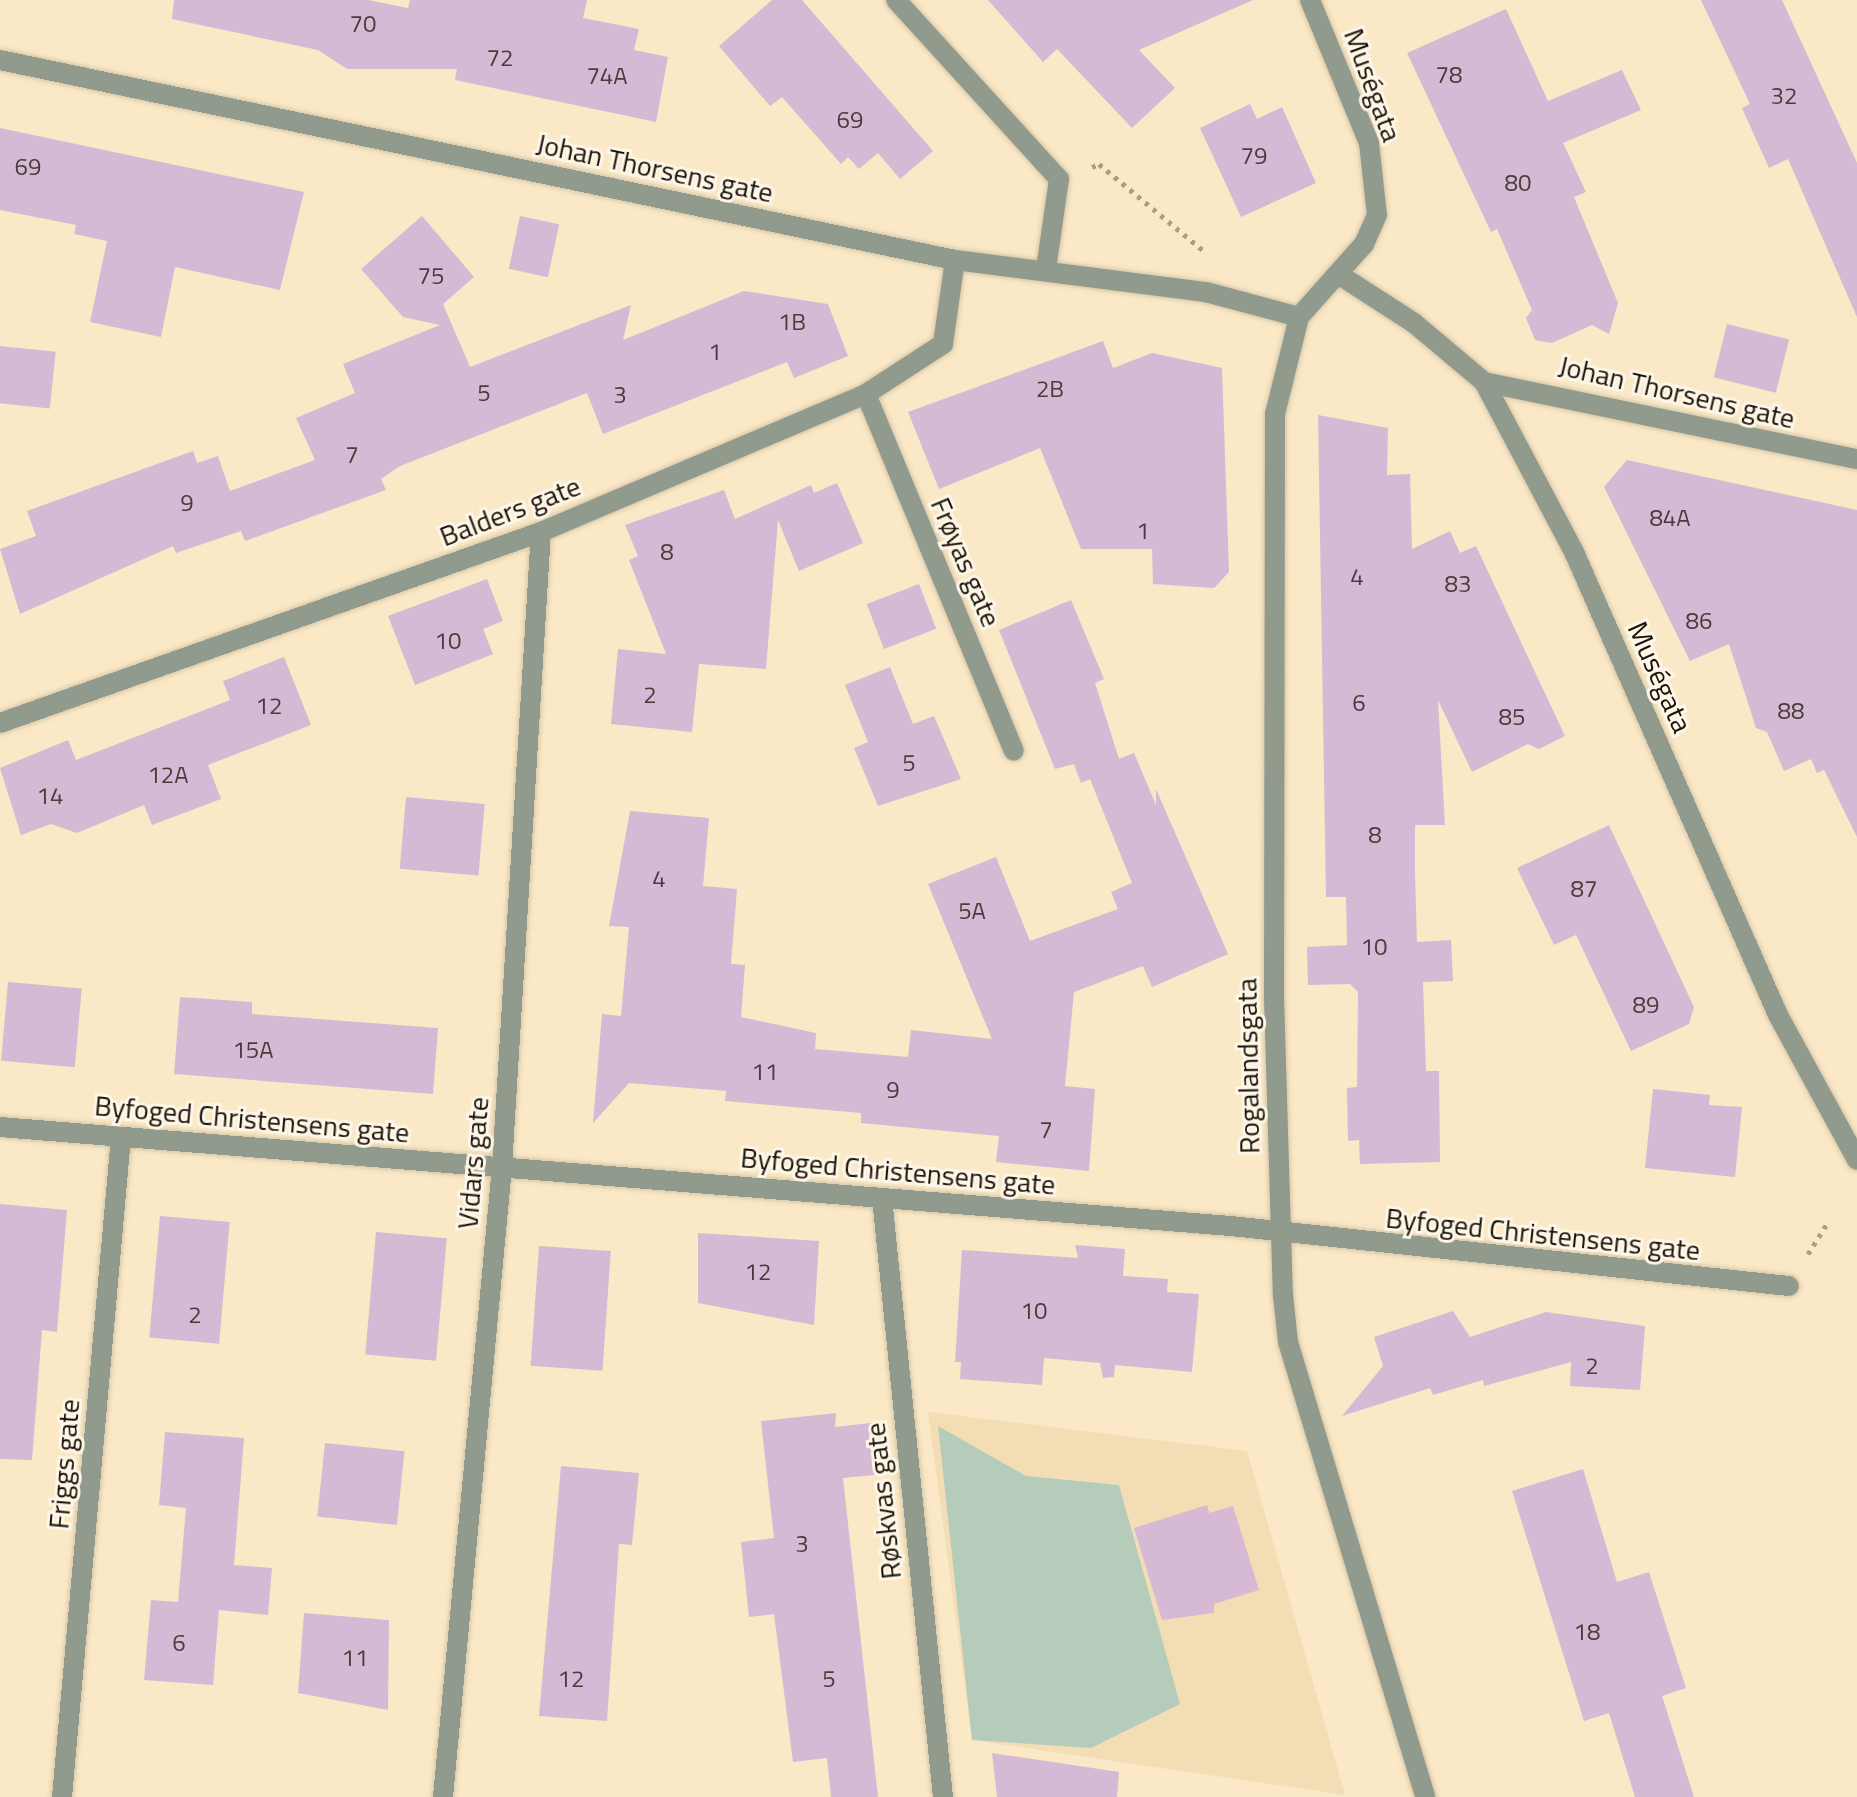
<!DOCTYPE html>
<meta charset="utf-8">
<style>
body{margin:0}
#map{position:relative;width:1857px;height:1797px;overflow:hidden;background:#fae8c6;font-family:"Titillium Web",sans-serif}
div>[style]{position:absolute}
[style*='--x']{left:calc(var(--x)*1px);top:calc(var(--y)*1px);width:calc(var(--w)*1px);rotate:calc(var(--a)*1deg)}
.built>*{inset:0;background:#f3ddb4}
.green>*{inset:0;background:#b6ccbb}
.building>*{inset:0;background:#d6b9d4;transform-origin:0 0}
.path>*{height:5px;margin-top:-2.5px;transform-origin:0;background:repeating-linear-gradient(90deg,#ac9e84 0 4px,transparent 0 10px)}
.roads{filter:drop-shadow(0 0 2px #d6c6a8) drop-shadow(0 0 2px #d6c6a8)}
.minor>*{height:20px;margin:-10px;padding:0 10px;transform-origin:10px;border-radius:10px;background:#909a8d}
.tertiary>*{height:20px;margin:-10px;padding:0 10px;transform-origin:10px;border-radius:10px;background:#909a8d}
span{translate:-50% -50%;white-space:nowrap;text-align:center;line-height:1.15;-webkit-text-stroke:6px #fdf6e9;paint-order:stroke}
.number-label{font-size:24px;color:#493d3b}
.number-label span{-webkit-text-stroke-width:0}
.street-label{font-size:28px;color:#1a1408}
</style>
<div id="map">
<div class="built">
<i style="clip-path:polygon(928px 1412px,1247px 1451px,1345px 1795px,972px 1740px)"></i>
</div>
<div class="green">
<i style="clip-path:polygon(938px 1426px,1026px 1476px,1119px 1485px,1180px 1704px,1091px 1748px,972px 1740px)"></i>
</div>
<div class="building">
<i style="clip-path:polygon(174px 0,368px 0,408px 8px,410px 0,587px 0,583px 18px,639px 29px,634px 50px,668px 57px,656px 122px,455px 80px,457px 69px,347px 69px,318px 50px,172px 19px)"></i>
<i style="clip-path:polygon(772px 0,802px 0,933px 151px,900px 179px,878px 153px,859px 169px,848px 157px,841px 164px,782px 97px,770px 106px,719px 46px)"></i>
<i style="clip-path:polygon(988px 0,1253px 0,1139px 50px,1175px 88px,1132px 128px,1057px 49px,1043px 62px)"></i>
<i style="clip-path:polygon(1701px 0,1782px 0,1857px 163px,1857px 317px,1788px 159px,1769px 168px,1742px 108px,1750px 104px)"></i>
<i style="clip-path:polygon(1506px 9px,1548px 101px,1622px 70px,1641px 110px,1563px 143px,1586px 192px,1574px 197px,1618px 303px,1609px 334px,1592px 325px,1552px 343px,1535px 340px,1526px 318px,1532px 310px,1497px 229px,1491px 232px,1407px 53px)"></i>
<i style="clip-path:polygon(1250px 104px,1257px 119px,1282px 107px,1316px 183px,1241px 217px,1200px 128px)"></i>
<i style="clip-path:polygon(0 128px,304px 192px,280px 290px,175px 267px,161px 337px,90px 322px,107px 241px,74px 234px,76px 225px,0 210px)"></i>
<i style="clip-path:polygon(422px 216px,474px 277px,443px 304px,470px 367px,631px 305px,623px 340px,744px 291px,828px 304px,848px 356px,794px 378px,787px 362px,603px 434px,587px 393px,400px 466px,381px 479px,386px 490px,245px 541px,241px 531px,176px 553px,173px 546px,20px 614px,0 549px,36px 536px,27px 511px,193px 451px,197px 463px,218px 456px,230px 491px,315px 460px,296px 418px,355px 393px,343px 364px,440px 325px,403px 317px,361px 269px)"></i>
<i style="left:520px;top:216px;width:40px;height:54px;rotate:12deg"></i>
<i style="left:1727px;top:324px;width:64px;height:55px;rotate:14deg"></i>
<i style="clip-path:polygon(1103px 341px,1113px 368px,1152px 353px,1222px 368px,1229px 572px,1214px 588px,1153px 584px,1152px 549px,1081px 549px,1040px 448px,939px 489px,908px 412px)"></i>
<i style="left:0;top:346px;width:56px;height:57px;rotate:6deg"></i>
<i style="clip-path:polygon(1318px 415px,1388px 428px,1387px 475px,1410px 474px,1412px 549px,1450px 531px,1460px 553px,1476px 546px,1565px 736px,1539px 749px,1528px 744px,1472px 772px,1438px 700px,1445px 825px,1415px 825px,1415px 875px,1417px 942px,1451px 940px,1453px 981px,1423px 982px,1426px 1071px,1439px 1071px,1440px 1162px,1360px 1164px,1359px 1140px,1348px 1141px,1347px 1088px,1357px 1087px,1358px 992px,1350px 984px,1308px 985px,1307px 947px,1347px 945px,1346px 897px,1326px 897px)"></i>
<i style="clip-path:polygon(1627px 460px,1857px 510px,1857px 837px,1824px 770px,1817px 773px,1811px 759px,1784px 771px,1767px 732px,1756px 728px,1729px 644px,1690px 661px,1604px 487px)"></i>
<i style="clip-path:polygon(837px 483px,863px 543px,799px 571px,778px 520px,766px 669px,699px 664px,692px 732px,611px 724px,618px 649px,666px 654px,629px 560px,638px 556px,625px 525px,724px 490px,735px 519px,811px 485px,814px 493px)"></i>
<i style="clip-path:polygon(487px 579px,503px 621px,483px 629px,493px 654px,415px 685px,388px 616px)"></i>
<i style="left:919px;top:584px;width:48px;height:56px;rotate:69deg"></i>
<i style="clip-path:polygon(1071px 600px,1104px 679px,1095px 683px,1119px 759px,1134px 753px,1156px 805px,1156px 789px,1228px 954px,1152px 987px,1143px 966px,1074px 992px,1065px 1086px,1095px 1089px,1089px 1171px,996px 1162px,999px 1136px,861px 1123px,861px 1113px,725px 1101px,726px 1091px,629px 1083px,593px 1123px,602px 1014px,621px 1016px,629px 927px,609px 926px,630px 811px,709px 818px,703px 886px,737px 889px,731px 964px,745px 965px,741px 1017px,816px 1033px,815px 1049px,908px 1057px,911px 1030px,992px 1039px,928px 884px,996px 857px,1030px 941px,1118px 909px,1111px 892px,1132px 883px,1090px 779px,1081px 783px,1074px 764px,1055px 769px,999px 630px)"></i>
<i style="clip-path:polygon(284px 657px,311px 725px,208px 765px,221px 799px,152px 825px,144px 805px,77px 833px,51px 824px,21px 835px,0 768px,68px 740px,76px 760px,230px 700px,223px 681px)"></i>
<i style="clip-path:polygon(890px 667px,913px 724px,934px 716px,961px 779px,878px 806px,854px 748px,868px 742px,845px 685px)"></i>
<i style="left:406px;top:797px;width:79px;height:72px;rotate:5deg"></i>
<i style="clip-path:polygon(1609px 825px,1694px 1007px,1689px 1024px,1631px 1051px,1576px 935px,1554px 945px,1517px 868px)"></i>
<i style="left:8px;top:982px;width:74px;height:79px;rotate:5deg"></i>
<i style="clip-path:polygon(180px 997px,252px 1002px,252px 1014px,438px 1028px,433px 1094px,174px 1074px)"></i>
<i style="clip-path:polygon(1653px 1089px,1710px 1095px,1709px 1105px,1742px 1107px,1735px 1177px,1645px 1168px)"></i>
<i style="clip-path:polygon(0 1204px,67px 1210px,57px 1332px,42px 1330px,32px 1460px,0 1459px)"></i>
<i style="left:160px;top:1216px;width:70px;height:122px;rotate:5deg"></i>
<i style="left:376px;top:1232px;width:71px;height:123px;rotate:5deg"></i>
<i style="clip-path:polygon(698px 1233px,819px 1241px,814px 1325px,698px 1303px)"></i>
<i style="clip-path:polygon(1075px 1245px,1125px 1249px,1123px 1276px,1168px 1279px,1167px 1292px,1199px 1294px,1192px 1372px,1115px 1365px,1114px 1377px,1103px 1378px,1100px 1363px,1044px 1358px,1042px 1385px,960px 1379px,961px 1362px,955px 1362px,962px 1250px,1078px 1258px)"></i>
<i style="left:539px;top:1246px;width:72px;height:120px;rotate:4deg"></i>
<i style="clip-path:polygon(1453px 1311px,1470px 1337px,1546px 1312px,1645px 1326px,1640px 1390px,1570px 1386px,1571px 1362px,1484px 1386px,1483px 1380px,1433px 1395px,1430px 1388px,1342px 1416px,1383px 1366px,1374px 1337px)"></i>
<i style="clip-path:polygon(836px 1413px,835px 1427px,879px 1422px,884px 1474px,843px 1478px,878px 1797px,831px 1797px,827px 1758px,793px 1762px,774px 1614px,749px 1617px,741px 1542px,774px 1538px,761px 1421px)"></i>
<i style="clip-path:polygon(165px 1432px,244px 1438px,234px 1565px,272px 1568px,268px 1615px,219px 1610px,213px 1685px,144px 1680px,151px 1600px,178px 1602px,186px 1508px,159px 1505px)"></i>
<i style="left:325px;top:1443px;width:80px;height:74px;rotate:6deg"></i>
<i style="clip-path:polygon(561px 1466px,639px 1473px,632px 1545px,619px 1544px,607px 1721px,539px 1716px)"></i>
<i style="clip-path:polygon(1583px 1469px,1617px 1582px,1649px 1572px,1686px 1688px,1662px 1696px,1694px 1797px,1635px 1797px,1609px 1713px,1584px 1721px,1512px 1491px)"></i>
<i style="clip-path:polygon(1207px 1505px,1209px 1513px,1233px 1506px,1259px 1590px,1214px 1604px,1214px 1613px,1162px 1620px,1134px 1528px)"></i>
<i style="clip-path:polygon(304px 1613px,389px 1620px,388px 1710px,298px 1693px)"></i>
<i style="clip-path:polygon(992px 1753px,1119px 1772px,1117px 1797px,997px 1797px)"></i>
</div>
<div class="path">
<i style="--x:1092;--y:167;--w:8;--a:-23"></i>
<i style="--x:1099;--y:164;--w:138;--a:39.7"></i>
<i style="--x:1808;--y:1254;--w:36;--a:-58"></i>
</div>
<div class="roads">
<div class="minor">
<i style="--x:896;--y:0;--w:242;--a:47.7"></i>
<i style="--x:1059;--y:179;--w:91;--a:98.2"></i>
<i style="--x:0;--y:60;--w:976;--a:11.83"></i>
<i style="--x:955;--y:260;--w:253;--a:7.3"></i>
<i style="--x:1206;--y:292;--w:96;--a:15"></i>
<i style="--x:1338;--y:274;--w:90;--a:32.8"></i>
<i style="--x:1414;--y:323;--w:92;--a:40.1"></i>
<i style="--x:1484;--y:382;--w:192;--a:62.1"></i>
<i style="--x:1574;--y:552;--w:506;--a:66.22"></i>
<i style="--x:1778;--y:1015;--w:165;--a:61.4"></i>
<i style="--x:1484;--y:382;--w:381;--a:11.7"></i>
<i style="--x:866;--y:394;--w:386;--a:67.5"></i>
<i style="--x:0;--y:723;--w:574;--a:-19.45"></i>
<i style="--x:541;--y:532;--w:353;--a:-23"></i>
<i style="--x:866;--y:394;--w:92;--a:-33"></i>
<i style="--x:943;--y:344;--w:85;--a:-81.9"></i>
<i style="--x:0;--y:1127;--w:1235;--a:4.6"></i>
<i style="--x:1231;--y:1226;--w:561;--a:6.14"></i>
<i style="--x:882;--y:1198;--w:602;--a:84.19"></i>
<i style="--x:62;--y:1797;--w:663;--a:-84.89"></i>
<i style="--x:443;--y:1797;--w:633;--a:-84.65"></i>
<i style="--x:502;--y:1167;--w:636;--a:-86.49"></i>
</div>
<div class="tertiary">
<i style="--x:1310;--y:0;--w:155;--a:67.6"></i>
<i style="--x:1369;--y:143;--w:72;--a:83.7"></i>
<i style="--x:1377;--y:215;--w:32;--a:114"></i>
<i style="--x:1364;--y:244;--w:98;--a:131.7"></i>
<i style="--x:1299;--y:317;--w:100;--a:103.9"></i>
<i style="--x:1275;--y:414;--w:583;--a:90.1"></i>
<i style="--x:1274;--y:997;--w:298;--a:88.3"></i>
<i style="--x:1283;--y:1295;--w:47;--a:83.9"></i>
<i style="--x:1288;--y:1342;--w:475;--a:73.2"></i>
</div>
</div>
<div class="number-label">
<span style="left:363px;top:24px">70</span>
<span style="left:500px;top:58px">72</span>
<span style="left:1449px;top:75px">78</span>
<span style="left:607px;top:76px">74A</span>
<span style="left:1784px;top:96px">32</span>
<span style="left:850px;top:120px">69</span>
<span style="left:1254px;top:156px">79</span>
<span style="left:28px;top:167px">69</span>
<span style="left:1518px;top:183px">80</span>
<span style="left:431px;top:276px">75</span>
<span style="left:792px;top:322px">1B</span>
<span style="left:715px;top:352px">1</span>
<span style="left:1050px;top:389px">2B</span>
<span style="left:484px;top:393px">5</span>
<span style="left:620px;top:395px">3</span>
<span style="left:352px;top:455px">7</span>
<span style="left:187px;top:503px">9</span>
<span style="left:1670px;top:518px">84A</span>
<span style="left:1143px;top:531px">1</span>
<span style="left:667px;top:552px">8</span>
<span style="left:1357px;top:577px">4</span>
<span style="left:1458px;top:584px">83</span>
<span style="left:1699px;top:621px">86</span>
<span style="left:448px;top:641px">10</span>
<span style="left:650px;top:695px">2</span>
<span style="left:1359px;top:703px">6</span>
<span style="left:269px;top:706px">12</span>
<span style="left:1791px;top:711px">88</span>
<span style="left:1512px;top:717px">85</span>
<span style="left:909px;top:763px">5</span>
<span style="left:168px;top:775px">12A</span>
<span style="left:50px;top:796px">14</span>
<span style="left:1375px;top:835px">8</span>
<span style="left:659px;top:879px">4</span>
<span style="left:1584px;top:889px">87</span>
<span style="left:972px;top:911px">5A</span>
<span style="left:1374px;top:947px">10</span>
<span style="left:1646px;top:1005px">89</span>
<span style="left:253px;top:1050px">15A</span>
<span style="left:765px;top:1072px">11</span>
<span style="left:893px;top:1090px">9</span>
<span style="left:1046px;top:1130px">7</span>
<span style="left:758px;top:1272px">12</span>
<span style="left:1034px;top:1311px">10</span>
<span style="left:195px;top:1315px">2</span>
<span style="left:1592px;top:1366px">2</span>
<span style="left:802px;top:1544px">3</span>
<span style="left:1587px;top:1632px">18</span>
<span style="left:179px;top:1643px">6</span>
<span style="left:355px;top:1658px">11</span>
<span style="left:571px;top:1679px">12</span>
<span style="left:829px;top:1679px">5</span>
</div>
<div class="street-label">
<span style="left:1373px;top:85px;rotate:70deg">Muségata</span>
<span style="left:655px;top:168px;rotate:12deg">Johan Thorsens gate</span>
<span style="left:1677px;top:392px;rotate:13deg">Johan Thorsens gate</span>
<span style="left:510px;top:511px;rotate:-21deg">Balders gate</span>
<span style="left:966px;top:562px;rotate:67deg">Frøyas gate</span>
<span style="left:1660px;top:677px;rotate:66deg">Muségata</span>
<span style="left:1248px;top:1066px;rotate:-91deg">Rogalandsgata</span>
<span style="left:252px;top:1119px;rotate:5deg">Byfoged Christensens gate</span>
<span style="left:473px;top:1163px;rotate:-85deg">Vidars gate</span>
<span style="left:898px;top:1171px;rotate:5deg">Byfoged Christensens gate</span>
<span style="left:1543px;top:1234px;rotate:6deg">Byfoged Christensens gate</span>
<span style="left:64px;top:1464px;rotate:-85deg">Friggs gate</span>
<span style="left:883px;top:1501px;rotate:-96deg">Røskvas gate</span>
</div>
</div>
